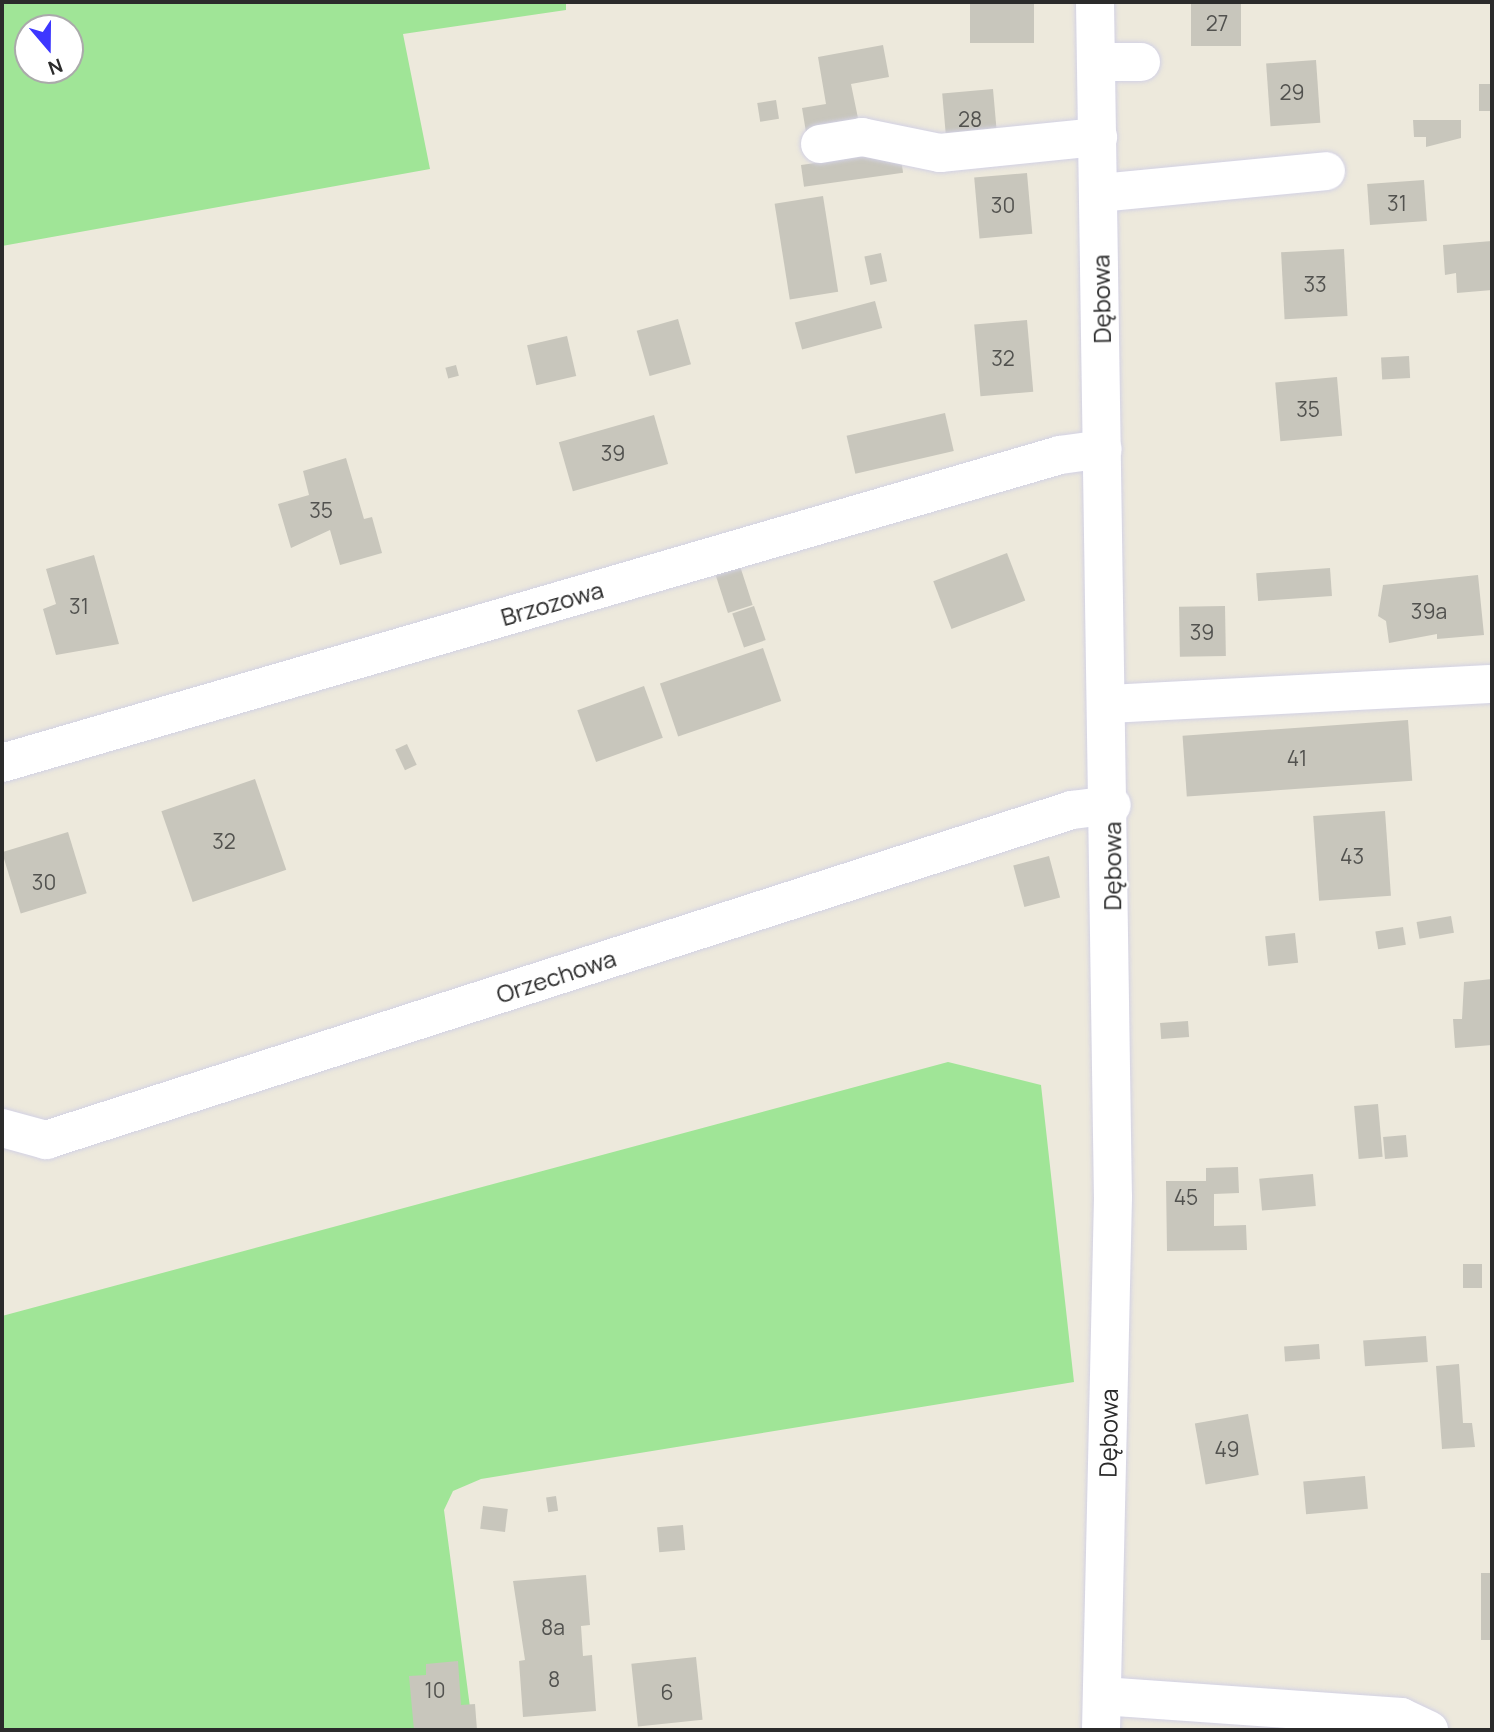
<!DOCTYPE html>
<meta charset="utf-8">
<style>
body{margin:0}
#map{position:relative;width:1494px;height:1732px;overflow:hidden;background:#ede9dc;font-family:Manrope,sans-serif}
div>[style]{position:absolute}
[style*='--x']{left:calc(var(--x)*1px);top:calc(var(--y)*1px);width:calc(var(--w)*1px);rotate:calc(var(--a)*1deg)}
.green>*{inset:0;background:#a0e597}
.building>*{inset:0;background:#c8c6bc;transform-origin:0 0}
.roads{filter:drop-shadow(0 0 2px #d2d1e4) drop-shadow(0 0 2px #d2d1e4)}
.minor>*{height:38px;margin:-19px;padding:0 19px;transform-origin:19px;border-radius:19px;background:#fff}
span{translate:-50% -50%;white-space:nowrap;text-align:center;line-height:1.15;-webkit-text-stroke:5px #fff;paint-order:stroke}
.number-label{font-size:21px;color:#52524f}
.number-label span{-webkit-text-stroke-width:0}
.street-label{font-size:24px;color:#2b2b2b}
.frame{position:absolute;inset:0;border:4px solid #2b2b2b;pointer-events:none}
.north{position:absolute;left:14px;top:14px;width:70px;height:70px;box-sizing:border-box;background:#fff;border:2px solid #aaa;border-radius:50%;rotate:160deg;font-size:19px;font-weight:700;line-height:28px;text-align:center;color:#2b2b2b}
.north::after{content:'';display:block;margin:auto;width:24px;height:32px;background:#3d37ff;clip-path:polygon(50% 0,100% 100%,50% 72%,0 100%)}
</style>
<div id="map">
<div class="green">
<i style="clip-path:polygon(evenodd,2px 2px,566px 2px,566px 10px,403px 34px,430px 169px,2px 246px,2px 2px,28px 28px,70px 28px,70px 70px,28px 70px,28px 28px)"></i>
<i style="clip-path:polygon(948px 1062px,1041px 1085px,1074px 1382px,481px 1479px,453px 1491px,444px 1510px,473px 1730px,2px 1730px,2px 1316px)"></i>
</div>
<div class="building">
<i style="left:970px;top:2px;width:64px;height:41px"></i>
<i style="left:1191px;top:2px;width:50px;height:44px"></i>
<i style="clip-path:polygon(883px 45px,889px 77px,851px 84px,859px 123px,806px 132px,802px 108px,826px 104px,818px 57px)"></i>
<i style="left:1316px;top:60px;width:63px;height:50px;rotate:86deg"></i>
<i style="left:1479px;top:84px;width:13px;height:27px"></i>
<i style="left:993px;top:89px;width:54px;height:51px;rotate:85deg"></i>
<i style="left:776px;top:100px;width:19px;height:19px;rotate:81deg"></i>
<i style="clip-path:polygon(1413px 120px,1461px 120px,1461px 138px,1426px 147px,1426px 137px,1414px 137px)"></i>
<i style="left:900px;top:151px;width:22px;height:100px;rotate:82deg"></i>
<i style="left:1027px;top:173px;width:61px;height:53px;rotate:85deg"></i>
<i style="left:1424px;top:180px;width:41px;height:57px;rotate:86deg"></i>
<i style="left:823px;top:196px;width:97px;height:49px;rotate:81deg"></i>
<i style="clip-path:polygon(1492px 241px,1492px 290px,1457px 293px,1456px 273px,1445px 275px,1443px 245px)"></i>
<i style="left:1344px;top:249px;width:67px;height:63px;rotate:87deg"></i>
<i style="left:881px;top:253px;width:29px;height:17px;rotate:78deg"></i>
<i style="left:875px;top:301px;width:28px;height:83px;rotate:75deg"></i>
<i style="left:678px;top:319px;width:47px;height:43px;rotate:74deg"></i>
<i style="left:1027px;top:320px;width:72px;height:53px;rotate:85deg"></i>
<i style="left:567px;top:336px;width:41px;height:41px;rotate:77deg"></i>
<i style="left:1409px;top:356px;width:22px;height:28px;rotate:87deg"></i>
<i style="left:456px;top:365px;width:11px;height:11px;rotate:75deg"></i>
<i style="left:1337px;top:377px;width:59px;height:62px;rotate:85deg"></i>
<i style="left:945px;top:413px;width:39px;height:101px;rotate:77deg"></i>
<i style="left:654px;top:415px;width:51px;height:99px;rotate:74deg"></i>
<i style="clip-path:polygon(346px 458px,364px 519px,372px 517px,382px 553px,340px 565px,330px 530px,291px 548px,278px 504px,309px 495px,303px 471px)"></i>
<i style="left:1007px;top:553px;width:51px;height:79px;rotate:69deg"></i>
<i style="clip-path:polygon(94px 555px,119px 644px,56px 655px,43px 609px,56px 604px,46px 569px)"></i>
<i style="left:740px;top:566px;width:41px;height:26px;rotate:72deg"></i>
<i style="left:1330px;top:568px;width:28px;height:74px;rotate:86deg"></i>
<i style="clip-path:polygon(1478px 575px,1484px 635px,1437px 639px,1437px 634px,1389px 643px,1386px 621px,1378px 616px,1383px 585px)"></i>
<i style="left:754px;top:606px;width:36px;height:23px;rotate:71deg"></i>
<i style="left:1225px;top:606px;width:50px;height:46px;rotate:89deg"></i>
<i style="left:763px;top:648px;width:56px;height:109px;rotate:71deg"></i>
<i style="left:644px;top:686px;width:55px;height:71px;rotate:70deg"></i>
<i style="left:1408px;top:720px;width:61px;height:226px;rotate:86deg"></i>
<i style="left:407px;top:744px;width:23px;height:13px;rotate:65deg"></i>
<i style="left:255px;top:779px;width:96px;height:99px;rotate:71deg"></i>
<i style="left:1385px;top:811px;width:85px;height:72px;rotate:86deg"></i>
<i style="left:68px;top:832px;width:64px;height:69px;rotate:73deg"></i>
<i style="left:1049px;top:856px;width:43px;height:37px;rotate:75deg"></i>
<i style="left:1451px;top:916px;width:17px;height:35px;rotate:80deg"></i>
<i style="left:1403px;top:927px;width:18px;height:28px;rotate:81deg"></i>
<i style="left:1295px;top:933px;width:30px;height:30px;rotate:84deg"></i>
<i style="clip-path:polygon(1492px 979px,1492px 1045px,1455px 1048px,1453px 1019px,1462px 1019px,1464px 982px)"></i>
<i style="left:1188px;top:1021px;width:16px;height:28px;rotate:86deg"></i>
<i style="left:1378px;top:1104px;width:53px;height:24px;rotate:85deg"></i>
<i style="left:1406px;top:1135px;width:22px;height:23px;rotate:85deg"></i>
<i style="clip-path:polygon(1238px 1167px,1239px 1193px,1214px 1194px,1214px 1226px,1246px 1225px,1247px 1250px,1167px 1251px,1166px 1181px,1206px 1181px,1206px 1168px)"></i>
<i style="left:1313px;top:1174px;width:32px;height:54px;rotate:85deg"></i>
<i style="left:1463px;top:1264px;width:19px;height:24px"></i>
<i style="left:1426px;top:1336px;width:26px;height:63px;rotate:86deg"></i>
<i style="left:1319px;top:1344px;width:15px;height:35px;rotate:86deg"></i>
<i style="clip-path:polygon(1459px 1364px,1463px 1423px,1472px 1423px,1475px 1447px,1442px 1449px,1436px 1366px)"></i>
<i style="left:1248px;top:1414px;width:62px;height:54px;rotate:80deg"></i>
<i style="left:1365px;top:1476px;width:33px;height:62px;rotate:85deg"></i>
<i style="left:556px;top:1496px;width:15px;height:10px;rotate:82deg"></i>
<i style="left:483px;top:1506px;width:25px;height:23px;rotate:7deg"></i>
<i style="left:683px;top:1525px;width:25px;height:26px;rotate:85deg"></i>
<i style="left:1481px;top:1573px;width:11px;height:67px"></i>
<i style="clip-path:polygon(586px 1575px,590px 1625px,581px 1626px,583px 1656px,592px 1655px,596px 1711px,523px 1717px,519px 1661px,525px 1660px,513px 1581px)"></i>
<i style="left:696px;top:1657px;width:63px;height:65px;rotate:84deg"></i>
<i style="clip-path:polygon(458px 1661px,461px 1705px,475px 1704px,477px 1730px,414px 1730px,409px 1676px,426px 1675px,426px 1664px)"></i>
</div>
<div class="roads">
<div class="minor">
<i style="--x:1095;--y:2;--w:1195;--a:89.14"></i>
<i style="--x:1113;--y:1197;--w:533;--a:91.29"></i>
<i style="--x:1096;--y:62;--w:45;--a:0"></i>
<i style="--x:820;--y:144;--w:43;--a:-9.5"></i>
<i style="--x:862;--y:137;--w:80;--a:11.6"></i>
<i style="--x:940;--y:153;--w:159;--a:-5.8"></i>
<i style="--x:1099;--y:193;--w:228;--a:-5.5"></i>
<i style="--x:1109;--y:704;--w:381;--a:-3"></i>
<i style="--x:2;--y:763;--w:1102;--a:-16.23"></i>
<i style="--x:1060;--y:455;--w:43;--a:-7.9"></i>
<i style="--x:2;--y:1128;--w:46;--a:15.3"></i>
<i style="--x:46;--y:1140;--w:1078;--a:-17.83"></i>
<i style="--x:1072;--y:810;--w:40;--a:-7.1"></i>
<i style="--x:1102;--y:1696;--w:300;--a:4"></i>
<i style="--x:1401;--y:1717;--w:31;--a:25"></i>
</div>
</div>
<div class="number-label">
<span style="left:1217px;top:23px">27</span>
<span style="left:1292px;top:92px">29</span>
<span style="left:970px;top:119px">28</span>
<span style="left:1397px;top:203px">31</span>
<span style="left:1003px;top:205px">30</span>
<span style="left:1315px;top:284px">33</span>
<span style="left:1003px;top:358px">32</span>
<span style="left:1308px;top:409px">35</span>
<span style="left:613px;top:453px">39</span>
<span style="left:321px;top:510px">35</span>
<span style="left:79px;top:606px">31</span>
<span style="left:1429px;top:611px">39a</span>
<span style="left:1202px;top:632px">39</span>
<span style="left:1297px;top:758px">41</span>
<span style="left:224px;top:841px">32</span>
<span style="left:1352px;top:856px">43</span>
<span style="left:44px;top:882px">30</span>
<span style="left:1186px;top:1197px">45</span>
<span style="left:1227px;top:1449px">49</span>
<span style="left:553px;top:1627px">8a</span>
<span style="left:554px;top:1679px">8</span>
<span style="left:435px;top:1690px">10</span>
<span style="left:667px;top:1692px">6</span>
</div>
<div class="street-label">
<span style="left:1101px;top:299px;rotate:-91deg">Dębowa</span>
<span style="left:552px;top:603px;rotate:-16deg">Brzozowa</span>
<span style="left:1112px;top:866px;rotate:-90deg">Dębowa</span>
<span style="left:556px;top:976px;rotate:-18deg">Orzechowa</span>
<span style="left:1108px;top:1433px;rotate:-89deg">Dębowa</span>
</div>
<div class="frame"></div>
<div class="north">N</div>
</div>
